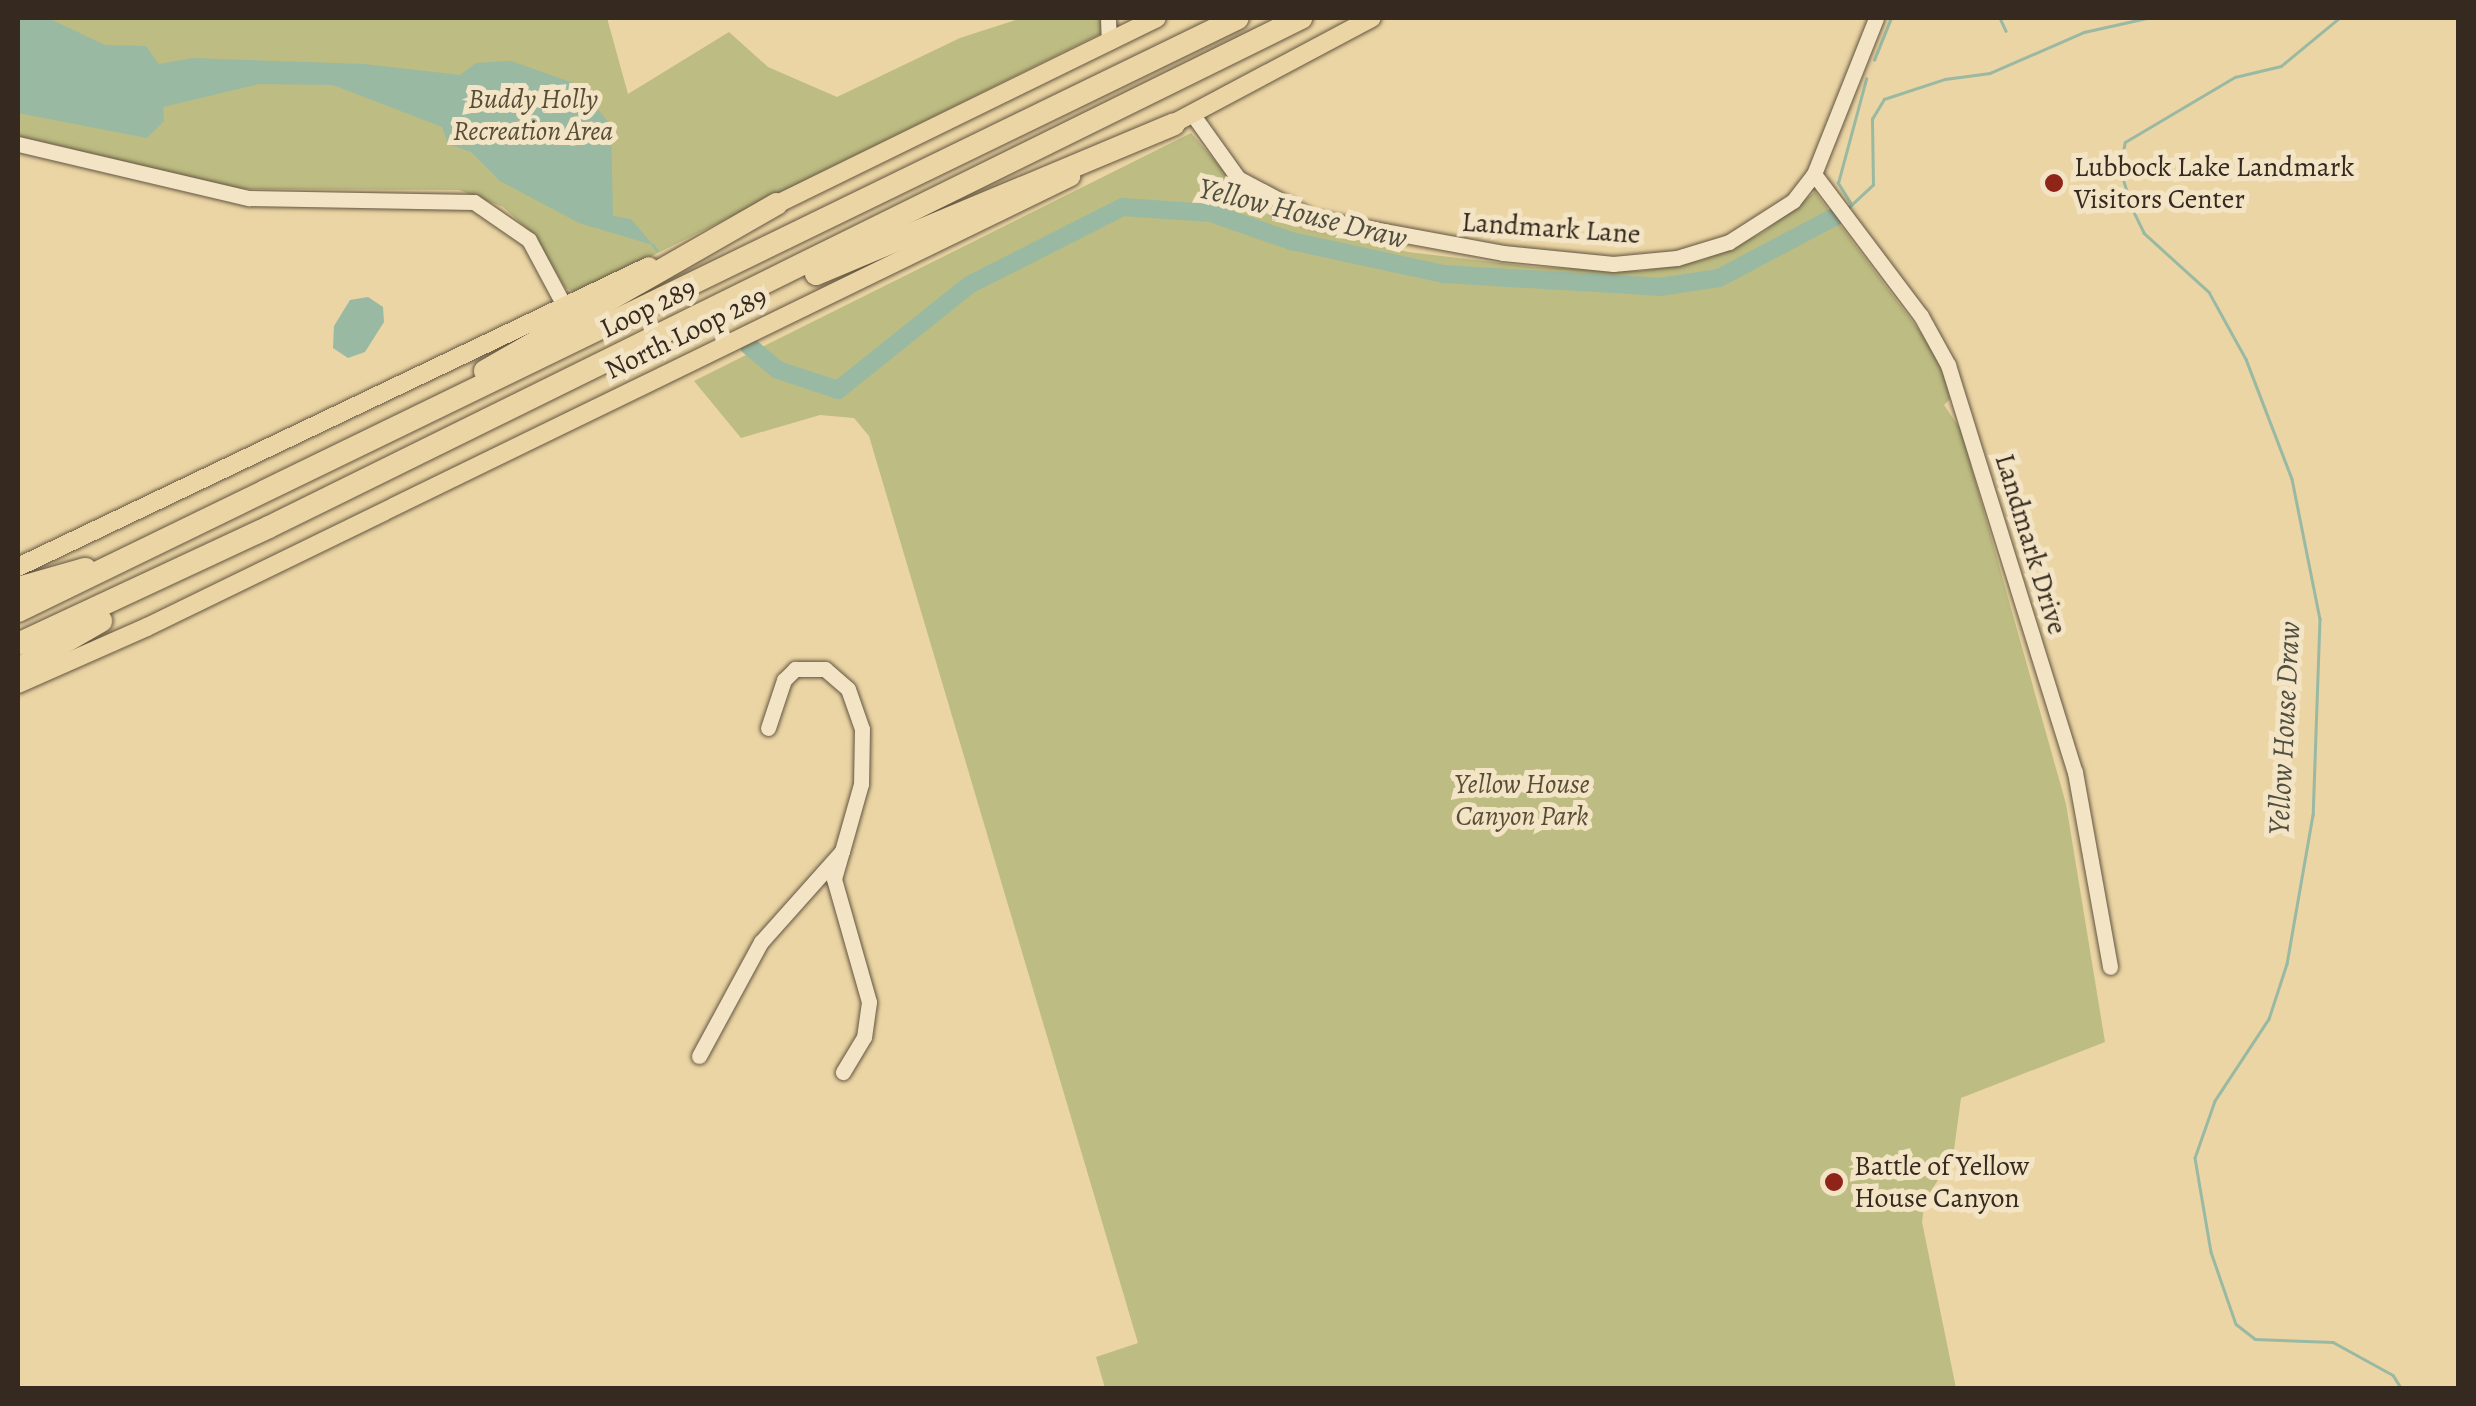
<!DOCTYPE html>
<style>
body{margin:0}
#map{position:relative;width:2476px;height:1406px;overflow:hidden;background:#ebd5a4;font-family:Alegreya,serif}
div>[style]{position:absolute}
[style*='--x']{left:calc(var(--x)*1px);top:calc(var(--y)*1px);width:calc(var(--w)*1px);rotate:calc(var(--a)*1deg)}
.green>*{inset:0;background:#bdbc82}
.water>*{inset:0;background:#99b9a3}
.stream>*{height:2.5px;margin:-1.25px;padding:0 1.25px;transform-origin:1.25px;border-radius:1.25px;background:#99b9a3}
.river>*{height:18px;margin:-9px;padding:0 9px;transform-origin:9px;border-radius:9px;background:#99b9a3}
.roads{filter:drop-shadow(0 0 2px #635541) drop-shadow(0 0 2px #635541)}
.minor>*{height:15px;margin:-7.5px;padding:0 7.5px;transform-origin:7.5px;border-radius:7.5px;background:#f2e4c4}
.major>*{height:18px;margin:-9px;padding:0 9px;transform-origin:9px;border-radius:9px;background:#ebd5a4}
.highway>*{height:22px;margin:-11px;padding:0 11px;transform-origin:11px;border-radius:11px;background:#ebd5a4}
.dots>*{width:28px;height:28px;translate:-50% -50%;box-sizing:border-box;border:5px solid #f2e4c4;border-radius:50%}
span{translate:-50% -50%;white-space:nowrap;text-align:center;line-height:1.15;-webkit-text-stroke:10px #f2e4c4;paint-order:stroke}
.park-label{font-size:28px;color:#584e38;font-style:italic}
.poi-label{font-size:28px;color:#362a20}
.left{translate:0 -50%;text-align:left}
.street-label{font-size:28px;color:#362a20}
.water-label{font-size:30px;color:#4f4e41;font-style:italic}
.frame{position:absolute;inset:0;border:20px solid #362a20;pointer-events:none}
</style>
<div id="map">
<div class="green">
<i style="clip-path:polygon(18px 18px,607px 18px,628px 94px,729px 32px,768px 67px,837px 97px,960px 38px,1022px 18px,1102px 18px,1102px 33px,577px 293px,565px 288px,534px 235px,503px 207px,459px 190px,240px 189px,18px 136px)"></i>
<i style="clip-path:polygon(1191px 133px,1245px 195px,1298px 223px,1408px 252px,1534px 267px,1641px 271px,1703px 260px,1762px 233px,1815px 192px,1930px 345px,1947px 382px,1950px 399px,1944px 405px,1961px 430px,2066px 804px,2105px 1042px,1961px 1098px,1953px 1157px,1925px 1200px,1922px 1222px,1956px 1388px,1105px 1388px,1096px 1357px,1138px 1343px,869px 436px,854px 418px,820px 415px,741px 438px,694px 381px)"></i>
</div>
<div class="water">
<i style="clip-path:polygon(18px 18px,48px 18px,105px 45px,146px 46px,159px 64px,193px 58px,364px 64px,460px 75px,476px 63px,511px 61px,576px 84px,611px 125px,613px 216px,631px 219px,653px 245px,579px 223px,500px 181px,471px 152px,448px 144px,442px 127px,333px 85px,259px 84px,163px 107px,164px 121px,147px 138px,18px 113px)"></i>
<i style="clip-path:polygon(368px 297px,383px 307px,384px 322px,365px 352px,348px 358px,333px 348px,334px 326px,350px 300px)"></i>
</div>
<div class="stream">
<i style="--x:2000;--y:18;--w:14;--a:65"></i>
<i style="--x:1874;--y:60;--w:45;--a:-68"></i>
<i style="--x:1851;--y:204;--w:25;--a:-122"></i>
<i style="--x:1838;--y:183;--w:108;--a:-74.9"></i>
<i style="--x:2131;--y:206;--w:39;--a:-107"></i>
<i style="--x:2120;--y:169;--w:27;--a:-80"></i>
<i style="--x:2125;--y:142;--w:128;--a:-30.6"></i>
<i style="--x:2235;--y:77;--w:47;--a:-13.4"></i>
<i style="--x:2281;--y:66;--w:75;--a:-39.6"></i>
<i style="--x:1847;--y:209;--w:35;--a:-43"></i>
<i style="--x:1873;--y:185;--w:66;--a:-90.9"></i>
<i style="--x:1872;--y:119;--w:23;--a:-59"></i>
<i style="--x:1884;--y:99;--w:64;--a:-18.2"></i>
<i style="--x:1945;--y:79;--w:45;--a:-7.6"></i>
<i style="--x:1990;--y:73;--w:103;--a:-23.6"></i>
<i style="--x:2084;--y:32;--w:65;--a:-12.5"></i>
<i style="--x:2133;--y:210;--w:25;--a:64"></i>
<i style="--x:2144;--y:233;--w:88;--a:42.2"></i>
<i style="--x:2209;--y:292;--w:77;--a:61.1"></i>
<i style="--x:2246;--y:359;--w:129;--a:69"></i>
<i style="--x:2292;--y:479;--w:143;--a:78.7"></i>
<i style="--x:2320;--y:619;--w:196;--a:92"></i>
<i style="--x:2313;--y:815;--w:151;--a:99.9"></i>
<i style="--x:2287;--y:964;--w:58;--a:108.1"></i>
<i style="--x:2269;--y:1019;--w:98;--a:123.4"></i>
<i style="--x:2215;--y:1101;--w:60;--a:109.3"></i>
<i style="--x:2195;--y:1158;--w:95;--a:80.3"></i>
<i style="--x:2211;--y:1252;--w:76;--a:70.9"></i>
<i style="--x:2236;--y:1324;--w:24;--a:38"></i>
<i style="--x:2255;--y:1339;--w:78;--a:2.2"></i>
<i style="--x:2333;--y:1342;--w:68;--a:28.8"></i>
<i style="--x:2393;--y:1375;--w:15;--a:58"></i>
<i style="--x:653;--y:245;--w:6;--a:51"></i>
</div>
<div class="river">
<i style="--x:748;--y:345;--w:39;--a:40"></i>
<i style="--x:778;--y:370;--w:63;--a:18.4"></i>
<i style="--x:838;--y:390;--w:168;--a:-38.7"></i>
<i style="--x:969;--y:285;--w:173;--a:-26.9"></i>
<i style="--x:1123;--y:207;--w:88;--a:3.9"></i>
<i style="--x:1211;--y:213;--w:85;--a:19.3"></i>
<i style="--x:1291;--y:241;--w:156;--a:12.2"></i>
<i style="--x:1443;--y:274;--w:216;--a:3.4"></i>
<i style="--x:1659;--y:287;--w:61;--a:-8.5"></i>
<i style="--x:1719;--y:278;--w:132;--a:-27.9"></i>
</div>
<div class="roads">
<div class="minor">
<i style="--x:1108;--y:18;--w:24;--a:88"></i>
<i style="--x:1193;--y:115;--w:77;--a:54.5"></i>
<i style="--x:1238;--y:178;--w:85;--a:28.1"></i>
<i style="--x:1313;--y:218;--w:193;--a:10.4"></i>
<i style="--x:1503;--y:253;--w:111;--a:5.7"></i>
<i style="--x:1613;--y:264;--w:64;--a:-5.4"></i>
<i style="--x:1677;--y:258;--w:54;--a:-17.1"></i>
<i style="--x:1729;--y:242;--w:76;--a:-32.6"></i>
<i style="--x:1793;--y:201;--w:34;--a:-52"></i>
<i style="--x:1814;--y:174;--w:168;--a:-68.3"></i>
<i style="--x:18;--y:144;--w:237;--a:13.2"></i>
<i style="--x:249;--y:198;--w:225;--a:1"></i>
<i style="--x:474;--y:202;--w:67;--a:34.6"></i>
<i style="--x:529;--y:240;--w:76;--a:61.8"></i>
<i style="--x:1814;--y:174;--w:178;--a:53"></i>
<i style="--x:1921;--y:316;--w:56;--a:61.1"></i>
<i style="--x:1948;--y:365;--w:426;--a:72.7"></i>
<i style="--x:2075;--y:772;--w:198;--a:79.8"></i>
<i style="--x:768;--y:728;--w:51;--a:-71.6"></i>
<i style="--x:784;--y:680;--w:16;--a:-45"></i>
<i style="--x:795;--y:669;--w:30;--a:0"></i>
<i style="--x:825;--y:669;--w:30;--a:41"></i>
<i style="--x:848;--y:689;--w:42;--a:70.7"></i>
<i style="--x:862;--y:729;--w:55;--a:91"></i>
<i style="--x:861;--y:784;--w:70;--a:105.8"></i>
<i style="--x:699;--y:1056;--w:130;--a:-61.5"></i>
<i style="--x:761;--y:942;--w:122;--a:-48.3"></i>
<i style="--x:842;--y:851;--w:29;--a:106"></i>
<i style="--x:834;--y:879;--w:128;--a:74.1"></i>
<i style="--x:869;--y:1002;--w:35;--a:98"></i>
<i style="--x:864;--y:1037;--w:41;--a:121"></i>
</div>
<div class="major">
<i style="--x:1165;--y:128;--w:234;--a:-28"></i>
<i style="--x:767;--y:209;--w:434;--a:-26.1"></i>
<i style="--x:18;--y:567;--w:699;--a:-25.5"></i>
<i style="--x:18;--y:684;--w:141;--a:-23.8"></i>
<i style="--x:147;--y:627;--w:1028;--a:-25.97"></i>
</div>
<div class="highway">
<i style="--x:816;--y:274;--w:388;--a:-22.7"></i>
<i style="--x:485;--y:371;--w:336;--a:-29.8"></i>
<i style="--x:18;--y:588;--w:70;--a:-15.8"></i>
<i style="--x:18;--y:611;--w:1356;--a:-25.92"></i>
<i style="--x:18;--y:644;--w:277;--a:-25"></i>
<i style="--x:269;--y:527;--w:1151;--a:-26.25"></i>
<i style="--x:18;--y:669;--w:96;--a:-30"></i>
</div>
</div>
<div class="dots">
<i style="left:2054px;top:183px;background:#8f2418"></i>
<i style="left:1834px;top:1182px;background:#8f2418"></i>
</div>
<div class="park-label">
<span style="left:533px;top:115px">Buddy Holly<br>Recreation Area</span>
<span style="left:1522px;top:800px">Yellow House<br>Canyon Park</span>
</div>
<div class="poi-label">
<span class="left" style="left:2074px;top:183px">Lubbock Lake Landmark<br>Visitors Center</span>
<span class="left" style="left:1854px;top:1182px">Battle of Yellow<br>House Canyon</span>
</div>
<div class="street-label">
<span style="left:1551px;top:228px;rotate:4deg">Landmark Lane</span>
<span style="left:648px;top:308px;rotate:-26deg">Loop 289</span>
<span style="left:686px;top:333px;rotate:-26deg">North Loop 289</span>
<span style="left:2031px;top:544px;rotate:73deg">Landmark Drive</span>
</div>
<div class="water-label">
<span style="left:1303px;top:213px;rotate:14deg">Yellow House Draw</span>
<span style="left:2284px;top:728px;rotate:-87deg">Yellow House Draw</span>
</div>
<div class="frame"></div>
</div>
